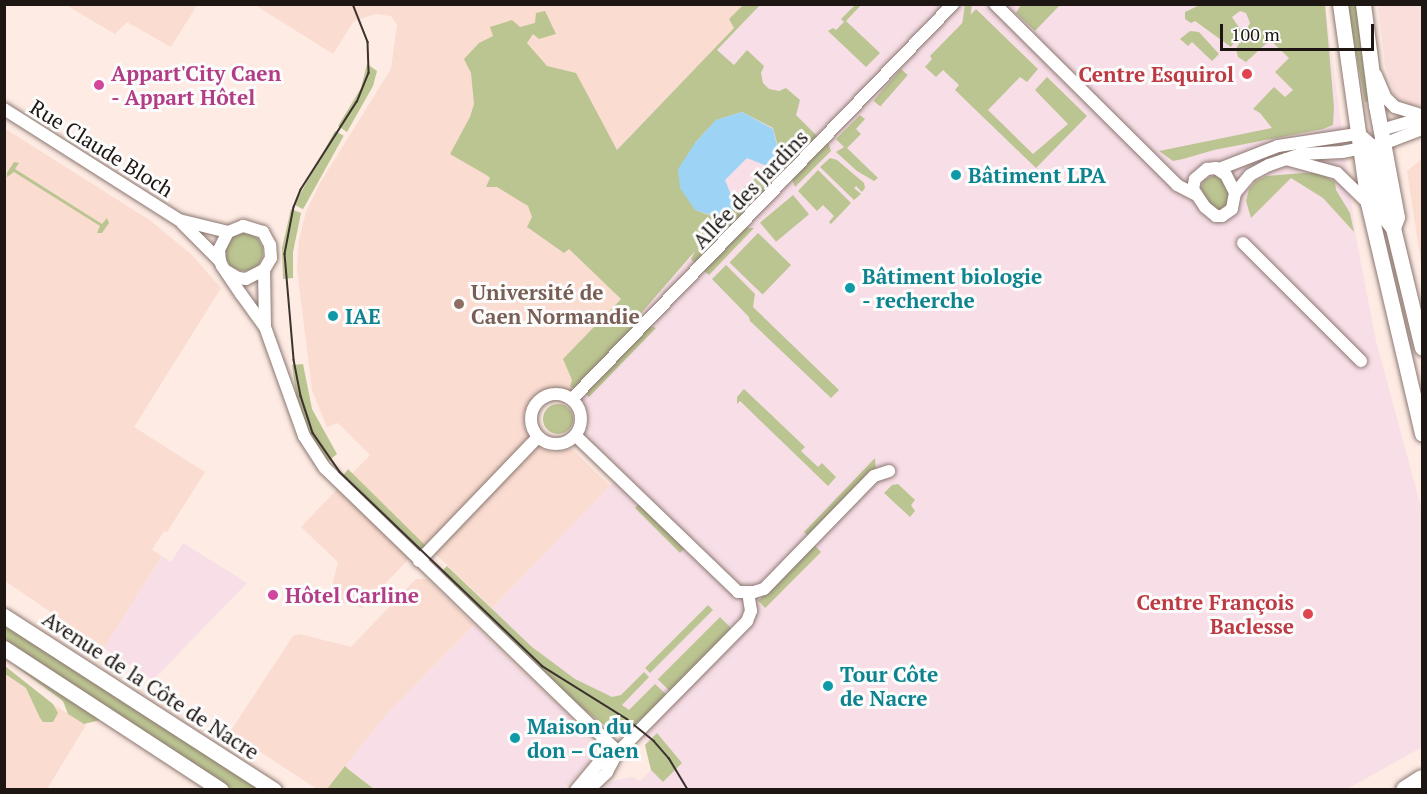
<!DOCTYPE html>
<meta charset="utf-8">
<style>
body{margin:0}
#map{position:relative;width:1427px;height:794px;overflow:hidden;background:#fdebe4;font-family:"PT Serif",serif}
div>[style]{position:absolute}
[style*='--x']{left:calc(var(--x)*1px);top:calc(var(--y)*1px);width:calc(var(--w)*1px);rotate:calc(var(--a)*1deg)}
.built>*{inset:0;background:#fadcd1}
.industrial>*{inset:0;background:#f9dedb}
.medical>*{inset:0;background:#f7dee7}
.green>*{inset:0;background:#bbc591;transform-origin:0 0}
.round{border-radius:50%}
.water>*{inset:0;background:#9dd3f5}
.roads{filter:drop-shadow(0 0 2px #8b7770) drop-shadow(0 0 2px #8b7770)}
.minor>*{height:12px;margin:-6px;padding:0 6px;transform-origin:6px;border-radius:6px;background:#fff}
.minor>.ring{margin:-6px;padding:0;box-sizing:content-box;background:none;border:12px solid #fff;border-radius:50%}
.major>*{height:15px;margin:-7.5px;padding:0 7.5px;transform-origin:7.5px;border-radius:7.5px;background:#fff}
.highway>*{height:18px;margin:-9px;padding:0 9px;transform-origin:9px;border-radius:9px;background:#fff}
.tram>*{height:1.5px;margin:-0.75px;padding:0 0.75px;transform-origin:0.75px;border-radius:0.75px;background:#3c332f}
.dots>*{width:16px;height:16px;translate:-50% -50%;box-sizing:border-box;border:3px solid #fcfcfc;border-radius:50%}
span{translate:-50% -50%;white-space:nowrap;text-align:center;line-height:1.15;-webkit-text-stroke:6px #fcfcfc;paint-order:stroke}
.hotel-label{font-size:21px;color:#b23c85;font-weight:700}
.left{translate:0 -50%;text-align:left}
.health-label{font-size:21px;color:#be3a42;font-weight:700}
.right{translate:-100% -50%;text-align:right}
.street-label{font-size:21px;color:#1e1613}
.culture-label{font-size:21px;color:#0d838f;font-weight:700}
.education-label{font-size:21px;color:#785e54;font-weight:700}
.frame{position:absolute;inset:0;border:6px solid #1e1613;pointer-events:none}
.scale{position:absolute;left:1220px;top:24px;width:154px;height:27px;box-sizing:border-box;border:3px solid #1e1613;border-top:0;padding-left:8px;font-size:18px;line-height:21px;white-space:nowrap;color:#1e1613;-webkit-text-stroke:4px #fcfcfc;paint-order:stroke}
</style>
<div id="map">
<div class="built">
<i style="clip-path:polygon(66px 5px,197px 4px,197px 5px,171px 47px,127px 22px,115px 34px)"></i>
<i style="clip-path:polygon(255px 5px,743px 5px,730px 19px,734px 28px,621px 299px,612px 308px,578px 392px,584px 407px,571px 393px,552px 389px,536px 396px,524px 413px,525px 430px,541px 449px,553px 453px,572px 449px,610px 486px,492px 608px,424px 543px,362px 608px,329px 599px,338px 562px,301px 527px,370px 455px,338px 423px,327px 427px,312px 390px,297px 269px,299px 240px,306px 212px,320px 183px,391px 69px,397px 25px,391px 16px,375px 14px,354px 21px,333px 54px)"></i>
<i style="clip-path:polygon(4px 128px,151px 221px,191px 254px,221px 288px,134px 427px,205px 472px,167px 532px,164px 531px,152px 550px,162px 556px,104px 648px,5px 581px)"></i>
<i style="clip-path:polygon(1422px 159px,1422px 269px,1407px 171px)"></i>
<i style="clip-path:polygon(416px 579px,427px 579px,474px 625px,385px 716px,327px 789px,317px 789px,230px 732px,293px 636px,299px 634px,351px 647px)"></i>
<i style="clip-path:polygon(4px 674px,86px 725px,47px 789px,5px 789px)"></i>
</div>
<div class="industrial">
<i style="clip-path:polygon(1378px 5px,1422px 5px,1422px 105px,1407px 105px,1395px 96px,1385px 64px)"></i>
</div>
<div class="medical">
<i style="clip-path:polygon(743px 5px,1325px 5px,1356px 237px,1376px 341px,1422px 511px,1422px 747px,1347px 789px,599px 789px,613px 781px,632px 777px,640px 781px,651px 770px,645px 745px,647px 741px,637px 730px,632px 734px,622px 726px,598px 723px,484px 617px,623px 472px,584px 435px,586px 413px,578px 392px,570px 387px,572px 380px,563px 359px,621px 299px,569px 249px,616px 150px,734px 28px,729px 19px)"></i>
<i style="clip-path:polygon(183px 543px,247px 583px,153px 680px,104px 648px,162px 556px,171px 562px)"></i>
<i style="clip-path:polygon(474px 625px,587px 733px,592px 745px,591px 761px,563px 789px,374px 789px,345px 766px,385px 716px)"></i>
</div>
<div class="green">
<i style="left:965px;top:4px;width:7px;height:67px;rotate:8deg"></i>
<i style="clip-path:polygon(1202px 4px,1325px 5px,1334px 107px,1333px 125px,1323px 129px,1214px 150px,1183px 159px,1173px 161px,1159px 151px,1272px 128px,1260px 113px,1253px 109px,1274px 87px,1285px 97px,1293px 90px,1275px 72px,1289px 58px,1270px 40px,1246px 62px,1238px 57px,1236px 49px,1250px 23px,1246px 13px,1240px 11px,1232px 17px,1240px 29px,1240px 34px,1231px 47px,1195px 21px,1191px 23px,1185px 19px,1185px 12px)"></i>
<i style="clip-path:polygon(743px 5px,760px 5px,717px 50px,734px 65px,747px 50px,764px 66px,761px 73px,763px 83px,769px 89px,779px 91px,786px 88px,800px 100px,796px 115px,818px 137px,811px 144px,781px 158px,773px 128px,742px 112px,716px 120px,695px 143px,695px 210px,715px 217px,696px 250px,717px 217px,724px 219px,735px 207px,731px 200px,750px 182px,769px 168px,773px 172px,782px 166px,781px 160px,810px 147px,697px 265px,691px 259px,695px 251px,637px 318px,633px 328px,575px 388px,570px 387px,572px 380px,563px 359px,621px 299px,569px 249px,564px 253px,527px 227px,532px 217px,528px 206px,497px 187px,486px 187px,490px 178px,488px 176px,450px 154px,470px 117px,474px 104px,471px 73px,464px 59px,479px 43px,493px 36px,490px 27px,512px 20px,520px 27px,535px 23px,536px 13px,545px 11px,556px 34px,539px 39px,533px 34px,527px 43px,547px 66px,576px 73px,617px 150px,734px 28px,729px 19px)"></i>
<i style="clip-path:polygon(855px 5px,861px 5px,846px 21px,880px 53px,866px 67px,828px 31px,833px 28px,836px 30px,844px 22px,841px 19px)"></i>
<i style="clip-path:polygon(1021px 5px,1021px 4px,1060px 5px,1035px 31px,1016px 13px)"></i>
<i style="clip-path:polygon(1347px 5px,1356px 5px,1370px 101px,1365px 102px)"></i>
<i style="clip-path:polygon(976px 9px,1038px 69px,1027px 82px,1020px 77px,988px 110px,1033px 154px,1068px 124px,1035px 90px,1047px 77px,1087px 116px,1036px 168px,955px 90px,959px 85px,943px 70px,936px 77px,925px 67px,932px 59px,930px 56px)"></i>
<i style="clip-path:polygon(1190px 31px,1199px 32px,1219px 54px,1212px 61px,1192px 42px,1188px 46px,1180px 39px)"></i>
<i style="clip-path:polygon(367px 64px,377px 71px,373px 86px,347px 132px,338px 126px,361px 88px)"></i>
<i style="left:901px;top:69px;width:9px;height:42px;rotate:41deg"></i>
<i style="clip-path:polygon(860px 115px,865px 119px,856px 129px,861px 134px,847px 148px,878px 178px,874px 181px,857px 171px,836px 152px,844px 147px,836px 139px)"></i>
<i style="left:335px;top:131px;width:10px;height:84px;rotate:29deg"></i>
<i style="clip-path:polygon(828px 142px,831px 151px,795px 187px,792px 179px)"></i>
<i style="clip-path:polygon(830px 158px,837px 160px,864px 183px,865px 188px,862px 192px,856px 186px,854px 188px,861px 194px,854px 200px,820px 167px)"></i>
<i style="clip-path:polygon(14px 162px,19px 163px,15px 169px,102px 224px,107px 218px,109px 223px,102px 233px,97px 233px,100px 226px,14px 172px,7px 177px,7px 173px)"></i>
<i style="clip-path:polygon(818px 170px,851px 203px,831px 224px,829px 222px,834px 216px,823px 205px,817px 211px,798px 191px)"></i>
<i style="clip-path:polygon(1302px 173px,1319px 173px,1335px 182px,1336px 190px,1350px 213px,1354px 232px,1323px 198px,1291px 178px,1251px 218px,1246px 201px,1249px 189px,1256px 181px,1266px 176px)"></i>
<i style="clip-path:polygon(1215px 175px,1224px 178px,1230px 195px,1229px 205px,1222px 210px,1215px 209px,1206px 199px,1201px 188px,1204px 180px)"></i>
<i style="left:793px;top:195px;width:25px;height:43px;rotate:50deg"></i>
<i style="clip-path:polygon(291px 209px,301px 213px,293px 252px,293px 278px,283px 279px,282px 248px)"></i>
<i style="clip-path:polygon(746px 228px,754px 228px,709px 275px,704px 271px)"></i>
<i class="round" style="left:225px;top:233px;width:38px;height:38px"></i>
<i style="left:758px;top:233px;width:46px;height:41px;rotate:44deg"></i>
<i style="clip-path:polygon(726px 265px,755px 294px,753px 307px,839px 390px,831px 398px,750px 321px,749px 317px,712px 279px)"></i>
<i style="clip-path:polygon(650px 326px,656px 328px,589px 397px,584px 392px)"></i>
<i style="clip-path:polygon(303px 364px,312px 409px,337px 454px,326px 463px,305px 425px,294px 394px,296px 393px,292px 365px)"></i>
<i style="clip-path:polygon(744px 389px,805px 447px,801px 451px,818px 467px,822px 463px,836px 477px,828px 486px,740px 401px,737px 404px,737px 397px)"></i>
<i class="round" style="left:543px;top:404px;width:30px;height:30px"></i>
<i style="clip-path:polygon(875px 458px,876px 472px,809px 537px,804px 532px)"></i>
<i style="clip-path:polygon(348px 469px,426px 546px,418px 550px,413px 548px,344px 481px,343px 476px)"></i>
<i style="clip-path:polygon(898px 484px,915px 500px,911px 505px,915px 511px,910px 517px,884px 493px,892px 485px)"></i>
<i style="clip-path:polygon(639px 504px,685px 548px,680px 553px,635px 508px)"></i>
<i style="left:814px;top:545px;width:10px;height:79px;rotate:45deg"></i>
<i style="clip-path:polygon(447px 566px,532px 647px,575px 679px,612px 697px,621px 695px,644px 672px,649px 677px,622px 705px,629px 710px,655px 684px,669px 697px,632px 734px,622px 726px,605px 726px,572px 700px,439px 574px)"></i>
<i style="left:708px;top:605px;width:7px;height:89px;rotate:45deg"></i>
<i style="left:720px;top:617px;width:20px;height:88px;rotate:45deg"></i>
<i style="clip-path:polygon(4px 622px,265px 789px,232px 789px,5px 643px)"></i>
<i style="clip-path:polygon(10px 662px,100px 720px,84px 724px,68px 714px,63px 701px)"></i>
<i style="clip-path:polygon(5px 666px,53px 704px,58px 713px,53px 722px,43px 722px,40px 718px,26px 688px,5px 674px)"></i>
<i style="clip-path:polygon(657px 733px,682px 763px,663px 782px,651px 770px,645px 745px)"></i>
<i style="clip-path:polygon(345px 766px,348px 769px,374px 789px,327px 789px)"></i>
</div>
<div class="water">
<i style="clip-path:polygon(742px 112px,773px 129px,782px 166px,773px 172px,767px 166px,747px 158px,725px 180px,736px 207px,724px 219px,695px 210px,680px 188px,678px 169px,695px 143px,716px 120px)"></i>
</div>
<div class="roads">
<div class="minor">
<i style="--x:995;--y:4;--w:257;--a:44.8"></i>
<i style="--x:1177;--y:185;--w:20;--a:27"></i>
<i style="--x:1376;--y:75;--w:25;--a:67"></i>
<i style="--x:1386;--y:98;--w:13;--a:45"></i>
<i style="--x:1395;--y:107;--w:28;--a:17"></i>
<i style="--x:4;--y:109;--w:207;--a:32.4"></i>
<i style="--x:179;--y:220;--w:50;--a:13.8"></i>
<i style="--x:1381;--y:130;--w:43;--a:-16.3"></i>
<i style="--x:1286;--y:159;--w:53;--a:15.4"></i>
<i style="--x:1337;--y:173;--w:43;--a:44.1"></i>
<i style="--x:1216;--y:168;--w:12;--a:35"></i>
<i style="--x:1226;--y:175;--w:20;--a:63"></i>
<i style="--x:1235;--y:193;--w:16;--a:101"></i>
<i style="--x:1232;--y:209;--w:12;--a:145"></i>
<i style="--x:1222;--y:216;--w:6;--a:180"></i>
<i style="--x:1216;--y:216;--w:14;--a:-141"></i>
<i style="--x:1205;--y:207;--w:22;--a:-124"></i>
<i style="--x:1193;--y:189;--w:10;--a:-79"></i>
<i style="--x:1195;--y:179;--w:16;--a:-40"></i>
<i style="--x:1207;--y:169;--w:9;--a:-6"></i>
<i style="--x:1219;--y:169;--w:63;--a:-21.3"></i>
<i style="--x:1278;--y:146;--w:80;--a:-8.6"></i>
<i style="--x:1235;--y:193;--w:23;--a:-50"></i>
<i style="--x:1250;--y:175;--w:21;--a:-28"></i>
<i style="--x:1269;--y:165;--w:34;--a:-19"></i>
<i style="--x:1301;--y:154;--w:41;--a:-2.8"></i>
<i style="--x:1342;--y:152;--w:42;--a:-11"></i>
<i style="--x:1383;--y:144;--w:42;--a:-21"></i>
<i style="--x:182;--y:223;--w:54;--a:45"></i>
<i style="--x:1243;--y:243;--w:167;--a:45"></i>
<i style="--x:264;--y:270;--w:57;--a:89"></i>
<i style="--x:226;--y:271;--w:14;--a:30"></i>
<i style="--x:238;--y:278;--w:8;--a:7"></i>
<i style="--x:246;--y:279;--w:20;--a:-27"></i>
<i style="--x:264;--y:270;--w:14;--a:-60"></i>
<i style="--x:271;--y:258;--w:13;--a:-94"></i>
<i style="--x:270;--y:245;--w:15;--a:-118"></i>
<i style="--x:263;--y:232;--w:21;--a:-163"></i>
<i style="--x:243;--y:226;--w:16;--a:158"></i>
<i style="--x:228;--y:232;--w:20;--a:117"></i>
<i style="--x:219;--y:250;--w:11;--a:85"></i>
<i style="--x:220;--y:261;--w:5;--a:68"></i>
<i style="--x:222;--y:266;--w:34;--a:56"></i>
<i style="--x:241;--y:294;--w:41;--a:54"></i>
<i style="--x:265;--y:327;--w:116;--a:70.3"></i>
<i style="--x:304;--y:436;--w:38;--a:57"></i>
<i style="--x:325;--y:468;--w:408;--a:44.1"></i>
<i class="ring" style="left:531px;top:394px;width:38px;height:38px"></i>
<i style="--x:572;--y:399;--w:549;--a:-46.03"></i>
<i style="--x:576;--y:436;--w:225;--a:43.9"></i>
<i style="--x:738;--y:592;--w:16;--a:0"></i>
<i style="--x:754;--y:592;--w:10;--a:-17"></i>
<i style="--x:764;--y:589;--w:158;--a:-45.8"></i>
<i style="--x:874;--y:476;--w:16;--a:-18"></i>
<i style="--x:419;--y:561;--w:172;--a:-46.2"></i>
<i style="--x:576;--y:790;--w:34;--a:-50"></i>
<i style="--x:598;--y:764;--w:23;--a:-31"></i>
<i style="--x:618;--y:752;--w:184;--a:-45.4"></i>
<i style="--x:747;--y:621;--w:11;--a:-68"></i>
<i style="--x:751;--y:611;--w:19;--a:-99"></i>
<i style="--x:588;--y:790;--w:26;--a:-43"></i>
<i style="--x:607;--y:772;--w:21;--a:-62"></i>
</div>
<div class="major">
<i style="--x:1340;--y:4;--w:201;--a:82"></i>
<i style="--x:1368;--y:203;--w:237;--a:76.8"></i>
<i style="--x:1363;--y:4;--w:102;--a:82.7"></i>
<i style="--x:1376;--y:105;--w:114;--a:79.4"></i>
<i style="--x:1397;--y:217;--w:12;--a:110"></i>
<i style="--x:1357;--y:134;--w:18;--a:41"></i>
<i style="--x:1371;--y:146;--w:73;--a:79"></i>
<i style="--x:1385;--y:218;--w:13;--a:51"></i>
<i style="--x:1393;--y:228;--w:123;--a:76.4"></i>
<i style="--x:4;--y:616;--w:321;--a:32.8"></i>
<i style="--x:4;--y:648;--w:259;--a:33.2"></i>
</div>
<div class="highway">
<i style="--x:1405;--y:790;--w:20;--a:-33"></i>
</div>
</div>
<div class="tram">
<i style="--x:353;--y:4;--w:41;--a:68.5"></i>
<i style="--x:368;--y:42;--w:31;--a:88"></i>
<i style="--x:369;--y:73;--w:31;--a:112"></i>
<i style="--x:357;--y:102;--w:104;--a:122.5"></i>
<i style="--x:301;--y:190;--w:18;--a:112"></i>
<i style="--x:294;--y:207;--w:48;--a:100.8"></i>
<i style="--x:285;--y:254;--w:106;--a:85.1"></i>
<i style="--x:294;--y:360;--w:37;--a:79"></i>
<i style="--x:301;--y:396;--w:39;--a:72"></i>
<i style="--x:313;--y:433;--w:47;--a:55.3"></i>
<i style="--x:340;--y:472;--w:280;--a:43.8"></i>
<i style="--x:542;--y:666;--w:100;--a:31.9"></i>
<i style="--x:627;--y:719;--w:35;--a:39"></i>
<i style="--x:654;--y:741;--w:23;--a:49"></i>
<i style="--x:669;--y:758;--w:37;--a:59"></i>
</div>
<div class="dots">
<i style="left:1247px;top:74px;background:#e0444e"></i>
<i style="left:99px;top:85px;background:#d1479c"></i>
<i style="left:956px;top:175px;background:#0f9aa8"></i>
<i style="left:850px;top:288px;background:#0f9aa8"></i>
<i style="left:459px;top:304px;background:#8d6e63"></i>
<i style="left:333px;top:316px;background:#0f9aa8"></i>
<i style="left:273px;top:595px;background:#d1479c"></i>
<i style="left:1308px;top:614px;background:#e0444e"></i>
<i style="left:828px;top:686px;background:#0f9aa8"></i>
<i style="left:515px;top:738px;background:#0f9aa8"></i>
</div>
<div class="hotel-label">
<span class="left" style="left:111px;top:85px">Appart'City Caen<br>- Appart Hôtel</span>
<span class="left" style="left:285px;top:595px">Hôtel Carline</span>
</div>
<div class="health-label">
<span class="right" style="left:1234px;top:74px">Centre Esquirol</span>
<span class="right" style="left:1294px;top:614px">Centre François<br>Baclesse</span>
</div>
<div class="street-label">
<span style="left:102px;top:148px;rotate:32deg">Rue Claude Bloch</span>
<span style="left:750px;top:189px;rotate:-46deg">Allée des Jardins</span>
<span style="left:151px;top:685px;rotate:33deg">Avenue de la Côte de Nacre</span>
</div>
<div class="culture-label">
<span class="left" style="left:968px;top:175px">Bâtiment LPA</span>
<span class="left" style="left:862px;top:288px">Bâtiment biologie<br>- recherche</span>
<span class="left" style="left:345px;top:316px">IAE</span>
<span class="left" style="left:840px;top:686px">Tour Côte<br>de Nacre</span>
<span class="left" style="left:527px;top:738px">Maison du<br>don – Caen</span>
</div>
<div class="education-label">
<span class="left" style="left:471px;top:304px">Université de<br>Caen Normandie</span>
</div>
<div class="frame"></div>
<div class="scale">100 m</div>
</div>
